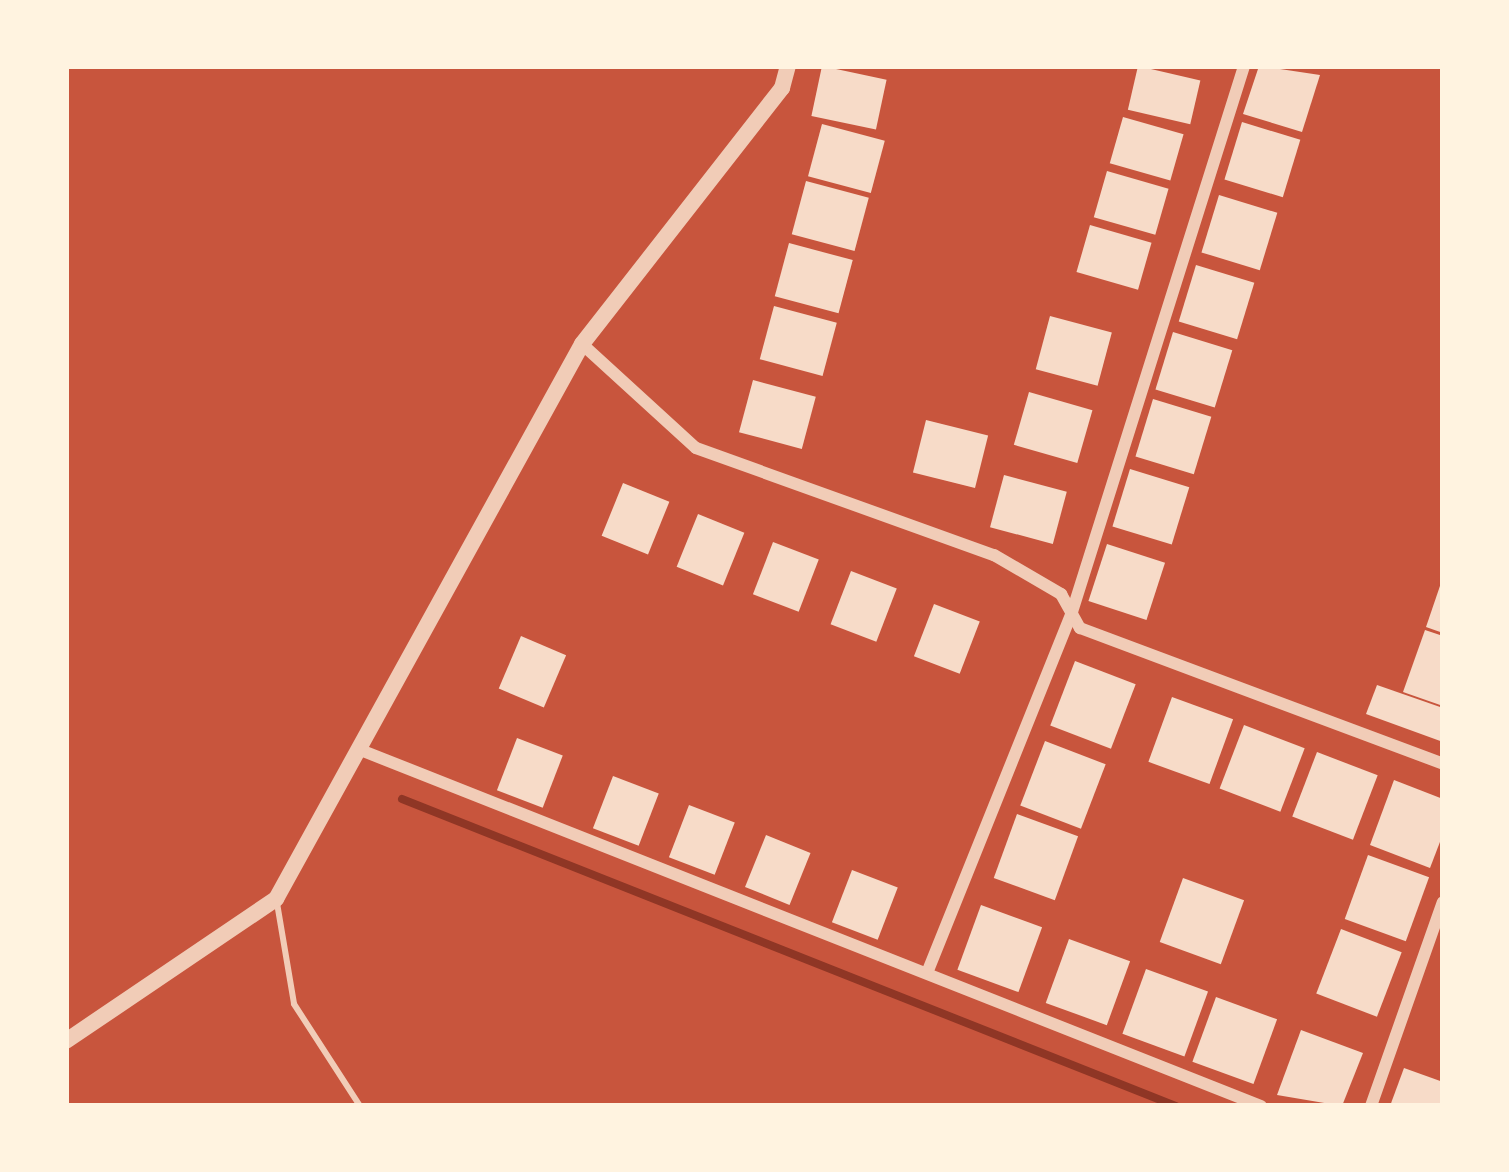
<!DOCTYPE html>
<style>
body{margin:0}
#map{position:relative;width:1509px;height:1172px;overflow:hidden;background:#c8553d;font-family:"Libre Baskerville",serif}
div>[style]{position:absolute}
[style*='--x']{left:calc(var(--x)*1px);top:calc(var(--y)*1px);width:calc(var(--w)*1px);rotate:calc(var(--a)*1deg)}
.stream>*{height:8px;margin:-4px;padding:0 4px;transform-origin:4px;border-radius:4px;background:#8f3625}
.building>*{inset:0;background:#f7dbc8;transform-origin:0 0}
.service>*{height:6px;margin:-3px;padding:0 3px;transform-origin:3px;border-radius:3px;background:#f1ccb7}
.minor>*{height:12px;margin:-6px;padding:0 6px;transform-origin:6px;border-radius:6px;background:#f1ccb7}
.tertiary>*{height:16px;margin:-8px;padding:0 8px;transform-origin:8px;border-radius:8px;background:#f1ccb7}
span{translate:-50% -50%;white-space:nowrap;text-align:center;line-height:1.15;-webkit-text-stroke:12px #fff3e0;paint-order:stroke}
.frame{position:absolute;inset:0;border:69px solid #fff3e0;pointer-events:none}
</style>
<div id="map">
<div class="stream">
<i style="--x:402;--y:799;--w:833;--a:21.64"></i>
</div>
<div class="building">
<i style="left:822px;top:66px;width:66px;height:51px;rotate:12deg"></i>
<i style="left:1138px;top:66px;width:64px;height:45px;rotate:13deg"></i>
<i style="clip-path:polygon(1259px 66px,1320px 75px,1302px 132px,1243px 114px)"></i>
<i style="left:1123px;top:117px;width:63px;height:48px;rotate:16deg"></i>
<i style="left:1242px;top:122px;width:61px;height:60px;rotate:17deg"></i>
<i style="left:822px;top:124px;width:65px;height:54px;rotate:15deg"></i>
<i style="left:1107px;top:171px;width:64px;height:48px;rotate:16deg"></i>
<i style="left:806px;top:181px;width:65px;height:55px;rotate:15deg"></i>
<i style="left:1219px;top:195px;width:61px;height:60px;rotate:17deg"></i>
<i style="left:1090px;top:225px;width:64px;height:49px;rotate:16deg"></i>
<i style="left:789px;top:243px;width:66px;height:55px;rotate:15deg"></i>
<i style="left:1196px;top:265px;width:61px;height:59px;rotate:17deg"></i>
<i style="left:774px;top:306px;width:65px;height:55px;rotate:15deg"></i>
<i style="left:1050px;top:316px;width:64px;height:55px;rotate:15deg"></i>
<i style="left:1173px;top:332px;width:62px;height:60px;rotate:17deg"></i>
<i style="left:753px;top:380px;width:65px;height:54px;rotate:15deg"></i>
<i style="left:1029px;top:392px;width:66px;height:55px;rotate:16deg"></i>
<i style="left:1153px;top:399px;width:61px;height:60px;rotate:17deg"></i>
<i style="left:926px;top:420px;width:64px;height:54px;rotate:14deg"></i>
<i style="left:1130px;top:469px;width:62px;height:60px;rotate:17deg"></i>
<i style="left:1004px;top:475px;width:65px;height:54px;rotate:15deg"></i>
<i style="left:623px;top:483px;width:50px;height:57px;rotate:22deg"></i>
<i style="left:698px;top:514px;width:50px;height:57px;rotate:22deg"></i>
<i style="left:773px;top:542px;width:49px;height:56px;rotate:21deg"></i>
<i style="left:1107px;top:544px;width:61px;height:60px;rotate:18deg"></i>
<i style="left:851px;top:571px;width:49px;height:57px;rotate:21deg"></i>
<i style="clip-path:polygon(1442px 580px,1443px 580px,1443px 633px,1426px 627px)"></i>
<i style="left:934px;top:604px;width:49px;height:56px;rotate:21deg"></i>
<i style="clip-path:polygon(1425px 630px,1443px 636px,1443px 706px,1403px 692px)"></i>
<i style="left:521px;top:636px;width:49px;height:57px;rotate:23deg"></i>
<i style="left:1075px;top:661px;width:65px;height:69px;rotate:21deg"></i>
<i style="clip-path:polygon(1377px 685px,1443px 708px,1443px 742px,1366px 714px)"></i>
<i style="left:1172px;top:697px;width:65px;height:69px;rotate:20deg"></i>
<i style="left:1244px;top:725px;width:65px;height:68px;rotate:21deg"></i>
<i style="left:517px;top:738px;width:49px;height:56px;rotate:21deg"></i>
<i style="left:1045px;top:741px;width:65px;height:69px;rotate:21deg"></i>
<i style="left:1317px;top:752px;width:65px;height:69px;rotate:21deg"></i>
<i style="left:613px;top:776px;width:49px;height:56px;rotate:21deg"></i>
<i style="clip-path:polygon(1394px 780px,1443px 799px,1443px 834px,1430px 868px,1370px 845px)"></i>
<i style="left:689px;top:805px;width:49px;height:56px;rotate:21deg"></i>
<i style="left:1017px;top:814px;width:65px;height:68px;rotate:20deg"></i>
<i style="left:766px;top:835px;width:48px;height:56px;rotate:22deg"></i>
<i style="left:1368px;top:855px;width:65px;height:68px;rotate:20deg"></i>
<i style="left:852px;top:870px;width:49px;height:56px;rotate:21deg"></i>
<i style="left:1183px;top:878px;width:65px;height:68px;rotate:20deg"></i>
<i style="left:981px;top:905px;width:65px;height:69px;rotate:20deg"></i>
<i style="left:1341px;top:929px;width:65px;height:69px;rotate:21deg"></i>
<i style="left:1069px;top:939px;width:65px;height:68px;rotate:20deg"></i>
<i style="left:1146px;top:969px;width:66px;height:69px;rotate:20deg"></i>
<i style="left:1216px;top:997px;width:65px;height:69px;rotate:20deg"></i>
<i style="clip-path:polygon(1301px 1030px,1363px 1053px,1342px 1106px,1277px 1095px)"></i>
<i style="clip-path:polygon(1404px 1068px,1443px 1082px,1443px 1106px,1390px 1106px)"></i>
</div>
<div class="service">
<i style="--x:277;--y:903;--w:102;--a:80.4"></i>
<i style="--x:294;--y:1004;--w:121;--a:57.1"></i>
</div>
<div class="minor">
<i style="--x:582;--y:344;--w:154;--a:42.4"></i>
<i style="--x:696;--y:448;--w:317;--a:19.8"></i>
<i style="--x:994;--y:555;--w:78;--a:30.2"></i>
<i style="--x:1061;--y:594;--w:39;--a:61"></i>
<i style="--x:1080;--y:628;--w:388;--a:20.5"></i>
<i style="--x:358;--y:749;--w:971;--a:21.57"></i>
<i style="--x:927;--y:973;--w:389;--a:-68.1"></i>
<i style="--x:1072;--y:612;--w:572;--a:-72.51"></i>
<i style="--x:1371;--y:1106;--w:216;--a:-70.6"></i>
</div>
<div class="tertiary">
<i style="--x:66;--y:1041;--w:254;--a:-34.1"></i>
<i style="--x:276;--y:899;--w:634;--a:-61.13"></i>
<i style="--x:582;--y:344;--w:325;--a:-52"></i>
<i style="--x:782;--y:88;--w:23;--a:-75"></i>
</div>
<div class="frame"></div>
</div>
